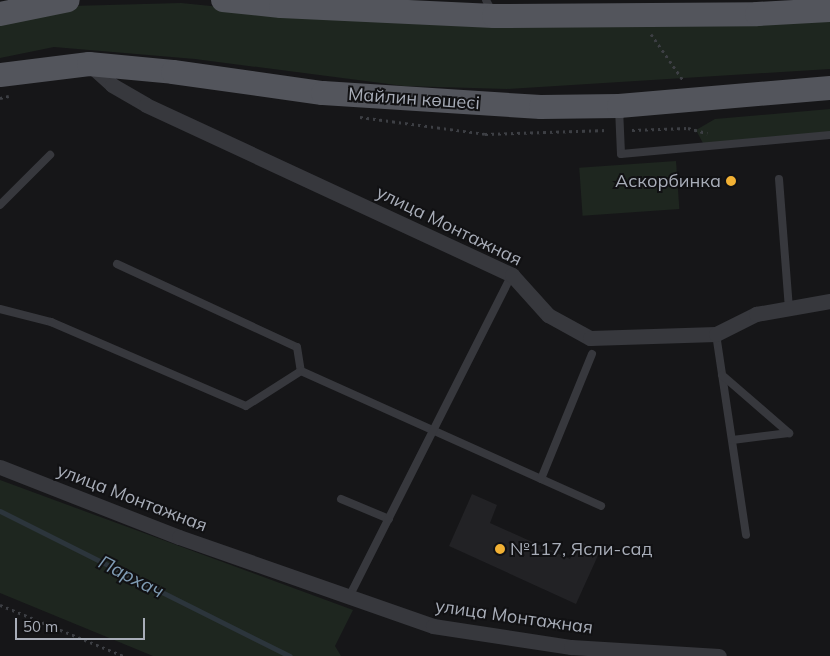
<!DOCTYPE html>
<meta charset="utf-8">
<style>
body{margin:0}
#map{position:relative;width:830px;height:656px;overflow:hidden;background:#161618;font-family:Mulish,sans-serif}
div>[style]{position:absolute}
[style*='--x']{left:calc(var(--x)*1px);top:calc(var(--y)*1px);width:calc(var(--w)*1px);rotate:calc(var(--a)*1deg)}
.built>*{inset:0;background:#222225}
.green>*{inset:0;background:#1e261f;transform-origin:0 0}
.stream>*{height:5px;margin:-2.5px;padding:0 2.5px;transform-origin:2.5px;border-radius:2.5px;background:#2c353c}
.path>*{height:3px;margin-top:-1.5px;transform-origin:0;background:repeating-linear-gradient(90deg,#3d3f44 0 2.5px,transparent 0 6.5px)}
.lane>*{height:8px;margin:-4px;padding:0 4px;transform-origin:4px;border-radius:4px;background:#37383d}
.street>*{height:15px;margin:-7.5px;padding:0 7.5px;transform-origin:7.5px;border-radius:7.5px;background:#37383d}
.primary>*{height:24px;margin:-12px;padding:0 12px;transform-origin:12px;border-radius:12px;background:#53555c}
.dots>*{width:14px;height:14px;translate:-50% -50%;box-sizing:border-box;border:2px solid #111113;border-radius:50%}
span{translate:-50% -50%;white-space:nowrap;text-align:center;line-height:1.15;-webkit-text-stroke:4px #111113;paint-order:stroke}
.street-label{font-size:18px;color:#a8adb8}
.poi-label{font-size:18px;color:#a8adb8}
.right{translate:-100% -50%;text-align:right}
.left{translate:0 -50%;text-align:left}
.water-label{font-size:19px;color:#7f9bb3;font-style:italic}
.scale{position:absolute;left:15px;top:618px;width:130px;height:22px;box-sizing:border-box;border:2px solid #a8adb8;border-top:0;padding-left:6px;font-size:15px;line-height:18px;white-space:nowrap;color:#a8adb8;-webkit-text-stroke:4px #111113;paint-order:stroke}
</style>
<div id="map">
<div class="built">
<i style="clip-path:polygon(472px 494px,497px 505px,490px 523px,570px 559px,579px 541px,600px 551px,576px 604px,449px 546px)"></i>
</div>
<div class="green">
<i style="clip-path:polygon(181px 3px,280px 13px,830px 17px,830px 69px,507px 89px,404px 86px,195px 59px,54px 47px,0 58px,0 21px,71px 6px)"></i>
<i style="clip-path:polygon(830px 109px,830px 135px,705px 147px,696px 130px,715px 119px)"></i>
<i style="left:676px;top:161px;width:48px;height:97px;rotate:86deg"></i>
<i style="clip-path:polygon(0 480px,353px 610px,335px 646px,341px 656px,153px 656px,0 593px)"></i>
</div>
<div class="stream">
<i style="--x:0;--y:511;--w:324;--a:26.6"></i>
</div>
<div class="path">
<i style="--x:651;--y:34;--w:56;--a:55.2"></i>
<i style="--x:0;--y:98;--w:9;--a:-13"></i>
<i style="--x:360;--y:117;--w:126;--a:7.7"></i>
<i style="--x:485;--y:134;--w:123;--a:-1.9"></i>
<i style="--x:632;--y:130;--w:56;--a:-2"></i>
<i style="--x:688;--y:128;--w:20;--a:15"></i>
<i style="--x:0;--y:605;--w:134;--a:22.4"></i>
</div>
<div class="lane">
<i style="--x:486;--y:0;--w:13;--a:63"></i>
<i style="--x:619;--y:108;--w:46;--a:87.5"></i>
<i style="--x:621;--y:154;--w:210;--a:-5.2"></i>
<i style="--x:779;--y:179;--w:129;--a:85.6"></i>
<i style="--x:0;--y:205;--w:71;--a:-45"></i>
<i style="--x:117;--y:264;--w:198;--a:24.8"></i>
<i style="--x:297;--y:347;--w:24;--a:81"></i>
<i style="--x:0;--y:309;--w:53;--a:14.3"></i>
<i style="--x:51;--y:322;--w:212;--a:23.3"></i>
<i style="--x:246;--y:406;--w:65;--a:-32.5"></i>
<i style="--x:301;--y:371;--w:329;--a:24.2"></i>
<i style="--x:716;--y:334;--w:203;--a:81.5"></i>
<i style="--x:722;--y:375;--w:89;--a:40.9"></i>
<i style="--x:789;--y:433;--w:57;--a:173"></i>
<i style="--x:541;--y:479;--w:135;--a:-67.8"></i>
<i style="--x:341;--y:499;--w:52;--a:22.6"></i>
<i style="--x:349;--y:597;--w:361;--a:-63.2"></i>
</div>
<div class="street">
<i style="--x:89;--y:64;--w:31;--a:42"></i>
<i style="--x:112;--y:85;--w:39;--a:30"></i>
<i style="--x:146;--y:105;--w:404;--a:24.9"></i>
<i style="--x:512;--y:275;--w:54;--a:48"></i>
<i style="--x:548;--y:315;--w:48;--a:28.7"></i>
<i style="--x:590;--y:338;--w:126;--a:-1.8"></i>
<i style="--x:716;--y:334;--w:45;--a:-26.6"></i>
<i style="--x:756;--y:314;--w:75;--a:-10"></i>
<i style="--x:0;--y:467;--w:192;--a:21.4"></i>
<i style="--x:179;--y:537;--w:269;--a:19.3"></i>
<i style="--x:433;--y:626;--w:140;--a:8.7"></i>
<i style="--x:571;--y:647;--w:148;--a:3.5"></i>
</div>
<div class="primary">
<i style="--x:223;--y:0;--w:58;--a:5.9"></i>
<i style="--x:281;--y:6;--w:213;--a:2.7"></i>
<i style="--x:494;--y:16;--w:263;--a:-0.4"></i>
<i style="--x:757;--y:14;--w:73;--a:-3.1"></i>
<i style="--x:0;--y:14;--w:69;--a:-11.6"></i>
<i style="--x:0;--y:75;--w:90;--a:-7"></i>
<i style="--x:89;--y:64;--w:84;--a:5.4"></i>
<i style="--x:173;--y:72;--w:151;--a:8"></i>
<i style="--x:323;--y:93;--w:218;--a:3.7"></i>
<i style="--x:541;--y:107;--w:78;--a:-0.7"></i>
<i style="--x:619;--y:106;--w:212;--a:-4.9"></i>
</div>
<div class="dots">
<i style="left:731px;top:181px;background:#f2b134"></i>
<i style="left:500px;top:549px;background:#f2b134"></i>
</div>
<div class="street-label">
<span style="left:414px;top:99px;rotate:4deg">Майлин көшесі</span>
<span style="left:449px;top:226px;rotate:26deg">улица Монтажная</span>
<span style="left:132px;top:498px;rotate:21deg">улица Монтажная</span>
<span style="left:514px;top:617px;rotate:8deg">улица Монтажная</span>
</div>
<div class="poi-label">
<span class="right" style="left:721px;top:181px">Аскорбинка</span>
<span class="left" style="left:510px;top:549px">№117, Ясли-сад</span>
</div>
<div class="water-label">
<span style="left:131px;top:577px;rotate:27deg">Пархач</span>
</div>
<div class="scale">50 m</div>
</div>
